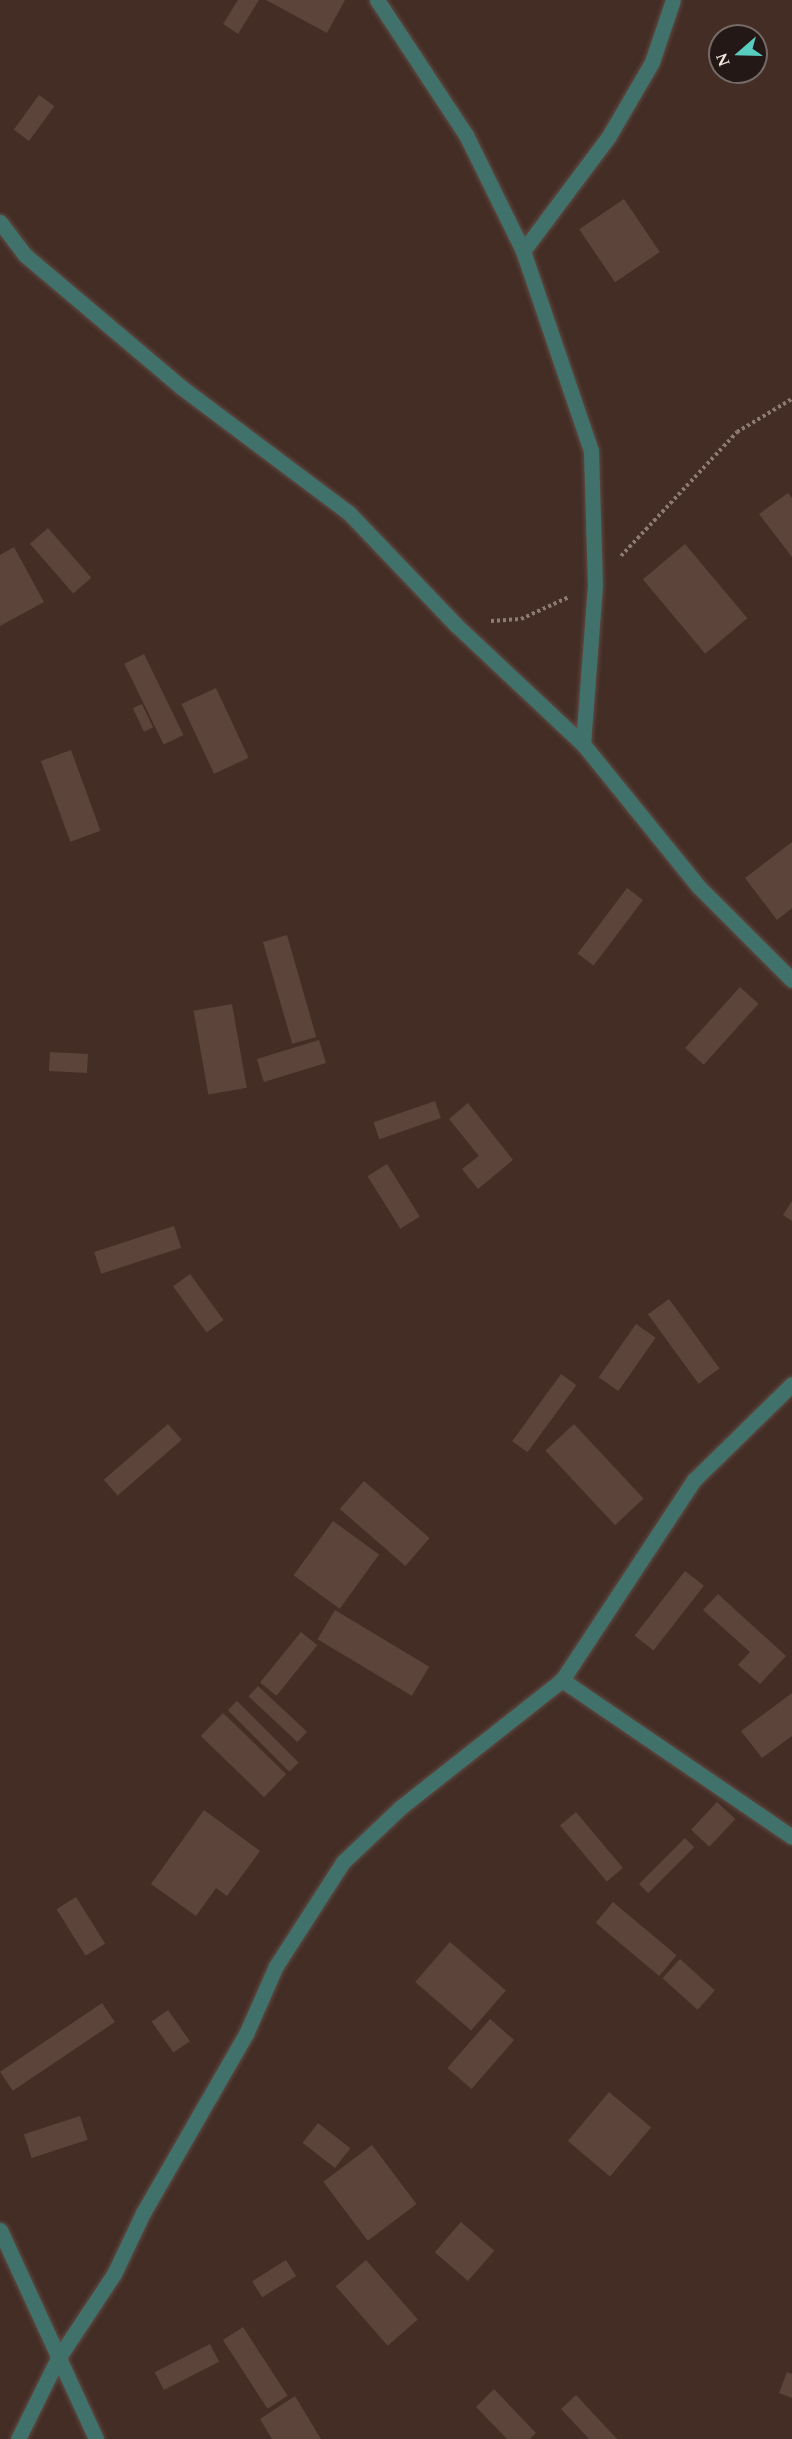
<!DOCTYPE html>
<style>
body{margin:0}
#map{position:relative;width:792px;height:2439px;overflow:hidden;background:#432d25;font-family:Spectral,serif}
div>[style]{position:absolute}
[style*='--x']{left:calc(var(--x)*1px);top:calc(var(--y)*1px);width:calc(var(--w)*1px);rotate:calc(var(--a)*1deg)}
.building>*{inset:0;background:#5c443b;transform-origin:0 0}
.path>*{height:4px;margin-top:-2px;transform-origin:0;background:repeating-linear-gradient(90deg,#8d7a73 0 3px,transparent 0 6px)}
.roads{filter:drop-shadow(0 0 2px #5f4a43) drop-shadow(0 0 2px #5f4a43)}
.street>*{height:15px;margin:-7.5px;padding:0 7.5px;transform-origin:7.5px;border-radius:7.5px;background:#41716b}
span{translate:-50% -50%;white-space:nowrap;text-align:center;line-height:1.15;-webkit-text-stroke:6px #231815;paint-order:stroke}
.north{position:absolute;left:708px;top:24px;width:60px;height:60px;box-sizing:border-box;background:#231815;border:2px solid #766a66;border-radius:50%;rotate:250deg;font-size:16px;font-weight:700;line-height:24px;text-align:center;color:#f3e4df}
.north::after{content:'';display:block;margin:auto;width:21px;height:27px;background:#58cec1;clip-path:polygon(50% 0,100% 100%,50% 72%,0 100%)}
</style>
<div id="map">
<div class="building">
<i style="clip-path:polygon(238px 0,259px 0,238px 34px,223px 24px)"></i>
<i style="clip-path:polygon(266px 0,345px 0,327px 33px)"></i>
<i style="left:39px;top:95px;width:19px;height:43px;rotate:36deg"></i>
<i style="left:624px;top:199px;width:64px;height:54px;rotate:56deg"></i>
<i style="clip-path:polygon(788px 493px,792px 498px,792px 557px,759px 514px)"></i>
<i style="left:48px;top:528px;width:66px;height:24px;rotate:49deg"></i>
<i style="left:685px;top:544px;width:97px;height:55px;rotate:50deg"></i>
<i style="clip-path:polygon(14px 547px,44px 602px,0 626px,0 555px)"></i>
<i style="left:144px;top:654px;width:90px;height:22px;rotate:64deg"></i>
<i style="left:216px;top:688px;width:77px;height:38px;rotate:65deg"></i>
<i style="left:142px;top:704px;width:26px;height:10px;rotate:65deg"></i>
<i style="left:71px;top:750px;width:86px;height:32px;rotate:70deg"></i>
<i style="clip-path:polygon(792px 842px,792px 908px,777px 920px,745px 878px)"></i>
<i style="left:627px;top:888px;width:20px;height:82px;rotate:37deg"></i>
<i style="left:287px;top:935px;width:106px;height:25px;rotate:74deg"></i>
<i style="left:740px;top:987px;width:25px;height:82px;rotate:42deg"></i>
<i style="left:232px;top:1004px;width:85px;height:39px;rotate:80deg"></i>
<i style="left:319px;top:1040px;width:24px;height:65px;rotate:73deg"></i>
<i style="left:50px;top:1052px;width:38px;height:19px;rotate:3deg"></i>
<i style="left:435px;top:1101px;width:18px;height:65px;rotate:71deg"></i>
<i style="clip-path:polygon(468px 1103px,513px 1160px,478px 1189px,462px 1169px,479px 1156px,449px 1119px)"></i>
<i style="left:387px;top:1164px;width:62px;height:23px;rotate:58deg"></i>
<i style="clip-path:polygon(792px 1201px,792px 1221px,783px 1215px)"></i>
<i style="left:174px;top:1226px;width:23px;height:84px;rotate:72deg"></i>
<i style="left:190px;top:1274px;width:57px;height:21px;rotate:54deg"></i>
<i style="left:669px;top:1299px;width:86px;height:26px;rotate:54deg"></i>
<i style="left:636px;top:1324px;width:24px;height:65px;rotate:35deg"></i>
<i style="left:561px;top:1374px;width:19px;height:83px;rotate:36deg"></i>
<i style="left:168px;top:1424px;width:21px;height:85px;rotate:49deg"></i>
<i style="left:574px;top:1424px;width:102px;height:39px;rotate:47deg"></i>
<i style="left:364px;top:1481px;width:87px;height:37px;rotate:41deg"></i>
<i style="left:333px;top:1521px;width:57px;height:67px;rotate:36deg"></i>
<i style="left:685px;top:1571px;width:24px;height:82px;rotate:38deg"></i>
<i style="clip-path:polygon(718px 1594px,786px 1656px,760px 1684px,738px 1665px,750px 1652px,703px 1610px)"></i>
<i style="left:335px;top:1610px;width:110px;height:34px;rotate:31deg"></i>
<i style="left:301px;top:1632px;width:21px;height:65px;rotate:39deg"></i>
<i style="left:258px;top:1686px;width:67px;height:14px;rotate:43deg"></i>
<i style="clip-path:polygon(792px 1693px,792px 1736px,762px 1758px,741px 1731px)"></i>
<i style="left:237px;top:1701px;width:87px;height:13px;rotate:45deg"></i>
<i style="left:223px;top:1713px;width:88px;height:32px;rotate:44deg"></i>
<i style="left:717px;top:1802px;width:25px;height:38px;rotate:43deg"></i>
<i style="clip-path:polygon(204px 1810px,260px 1851px,227px 1896px,216px 1888px,196px 1916px,151px 1884px)"></i>
<i style="left:576px;top:1812px;width:73px;height:21px;rotate:50deg"></i>
<i style="left:685px;top:1838px;width:13px;height:65px;rotate:45deg"></i>
<i style="left:76px;top:1897px;width:55px;height:23px;rotate:58deg"></i>
<i style="left:613px;top:1902px;width:83px;height:27px;rotate:40deg"></i>
<i style="left:450px;top:1942px;width:74px;height:53px;rotate:41deg"></i>
<i style="left:680px;top:1959px;width:47px;height:26px;rotate:42deg"></i>
<i style="left:102px;top:2003px;width:23px;height:123px;rotate:56deg"></i>
<i style="left:168px;top:2010px;width:38px;height:20px;rotate:55deg"></i>
<i style="left:490px;top:2019px;width:32px;height:65px;rotate:41deg"></i>
<i style="left:609px;top:2092px;width:55px;height:64px;rotate:40deg"></i>
<i style="left:80px;top:2116px;width:25px;height:59px;rotate:72deg"></i>
<i style="left:318px;top:2123px;width:41px;height:25px;rotate:38deg"></i>
<i style="left:372px;top:2145px;width:74px;height:61px;rotate:53deg"></i>
<i style="left:461px;top:2222px;width:44px;height:40px;rotate:41deg"></i>
<i style="left:286px;top:2260px;width:19px;height:40px;rotate:58deg"></i>
<i style="left:366px;top:2260px;width:79px;height:40px;rotate:49deg"></i>
<i style="left:243px;top:2327px;width:82px;height:24px;rotate:57deg"></i>
<i style="left:210px;top:2344px;width:20px;height:62px;rotate:63deg"></i>
<i style="clip-path:polygon(787px 2372px,792px 2374px,792px 2398px,779px 2393px)"></i>
<i style="clip-path:polygon(494px 2389px,536px 2433px,530px 2439px,507px 2439px,476px 2407px)"></i>
<i style="clip-path:polygon(576px 2395px,617px 2439px,589px 2439px,561px 2409px)"></i>
<i style="clip-path:polygon(295px 2396px,321px 2439px,272px 2439px,260px 2419px)"></i>
</div>
<div class="path">
<i style="--x:621;--y:556;--w:170;--a:-46.9"></i>
<i style="--x:737;--y:432;--w:64;--a:-31"></i>
<i style="--x:491;--y:621;--w:30;--a:-4"></i>
<i style="--x:521;--y:619;--w:53;--a:-24.6"></i>
</div>
<div class="roads">
<div class="street">
<i style="--x:377;--y:0;--w:162;--a:56.6"></i>
<i style="--x:466;--y:135;--w:129;--a:63.8"></i>
<i style="--x:523;--y:251;--w:211;--a:71.2"></i>
<i style="--x:591;--y:451;--w:134;--a:88.3"></i>
<i style="--x:595;--y:585;--w:159;--a:94.3"></i>
<i style="--x:0;--y:222;--w:41;--a:52.9"></i>
<i style="--x:25;--y:255;--w:204;--a:40.2"></i>
<i style="--x:181;--y:387;--w:210;--a:36.9"></i>
<i style="--x:349;--y:513;--w:153;--a:46.3"></i>
<i style="--x:455;--y:624;--w:175;--a:43.2"></i>
<i style="--x:583;--y:744;--w:183;--a:51"></i>
<i style="--x:698;--y:886;--w:133;--a:45"></i>
<i style="--x:523;--y:251;--w:144;--a:-53.2"></i>
<i style="--x:609;--y:136;--w:86;--a:-59.8"></i>
<i style="--x:652;--y:62;--w:65;--a:-71.3"></i>
<i style="--x:562;--y:1680;--w:278;--a:34.3"></i>
<i style="--x:0;--y:2230;--w:230;--a:65.3"></i>
<i style="--x:18;--y:2439;--w:88;--a:-63.7"></i>
<i style="--x:57;--y:2360;--w:103;--a:-56.5"></i>
<i style="--x:114;--y:2274;--w:68;--a:-64.6"></i>
<i style="--x:143;--y:2213;--w:207;--a:-60.1"></i>
<i style="--x:246;--y:2034;--w:74;--a:-66.2"></i>
<i style="--x:276;--y:1966;--w:124;--a:-57.2"></i>
<i style="--x:343;--y:1862;--w:80;--a:-43.5"></i>
<i style="--x:401;--y:1807;--w:205;--a:-38.3"></i>
<i style="--x:562;--y:1680;--w:240;--a:-56.6"></i>
<i style="--x:694;--y:1480;--w:137;--a:-44.4"></i>
</div>
</div>
<div class="north">N</div>
</div>
